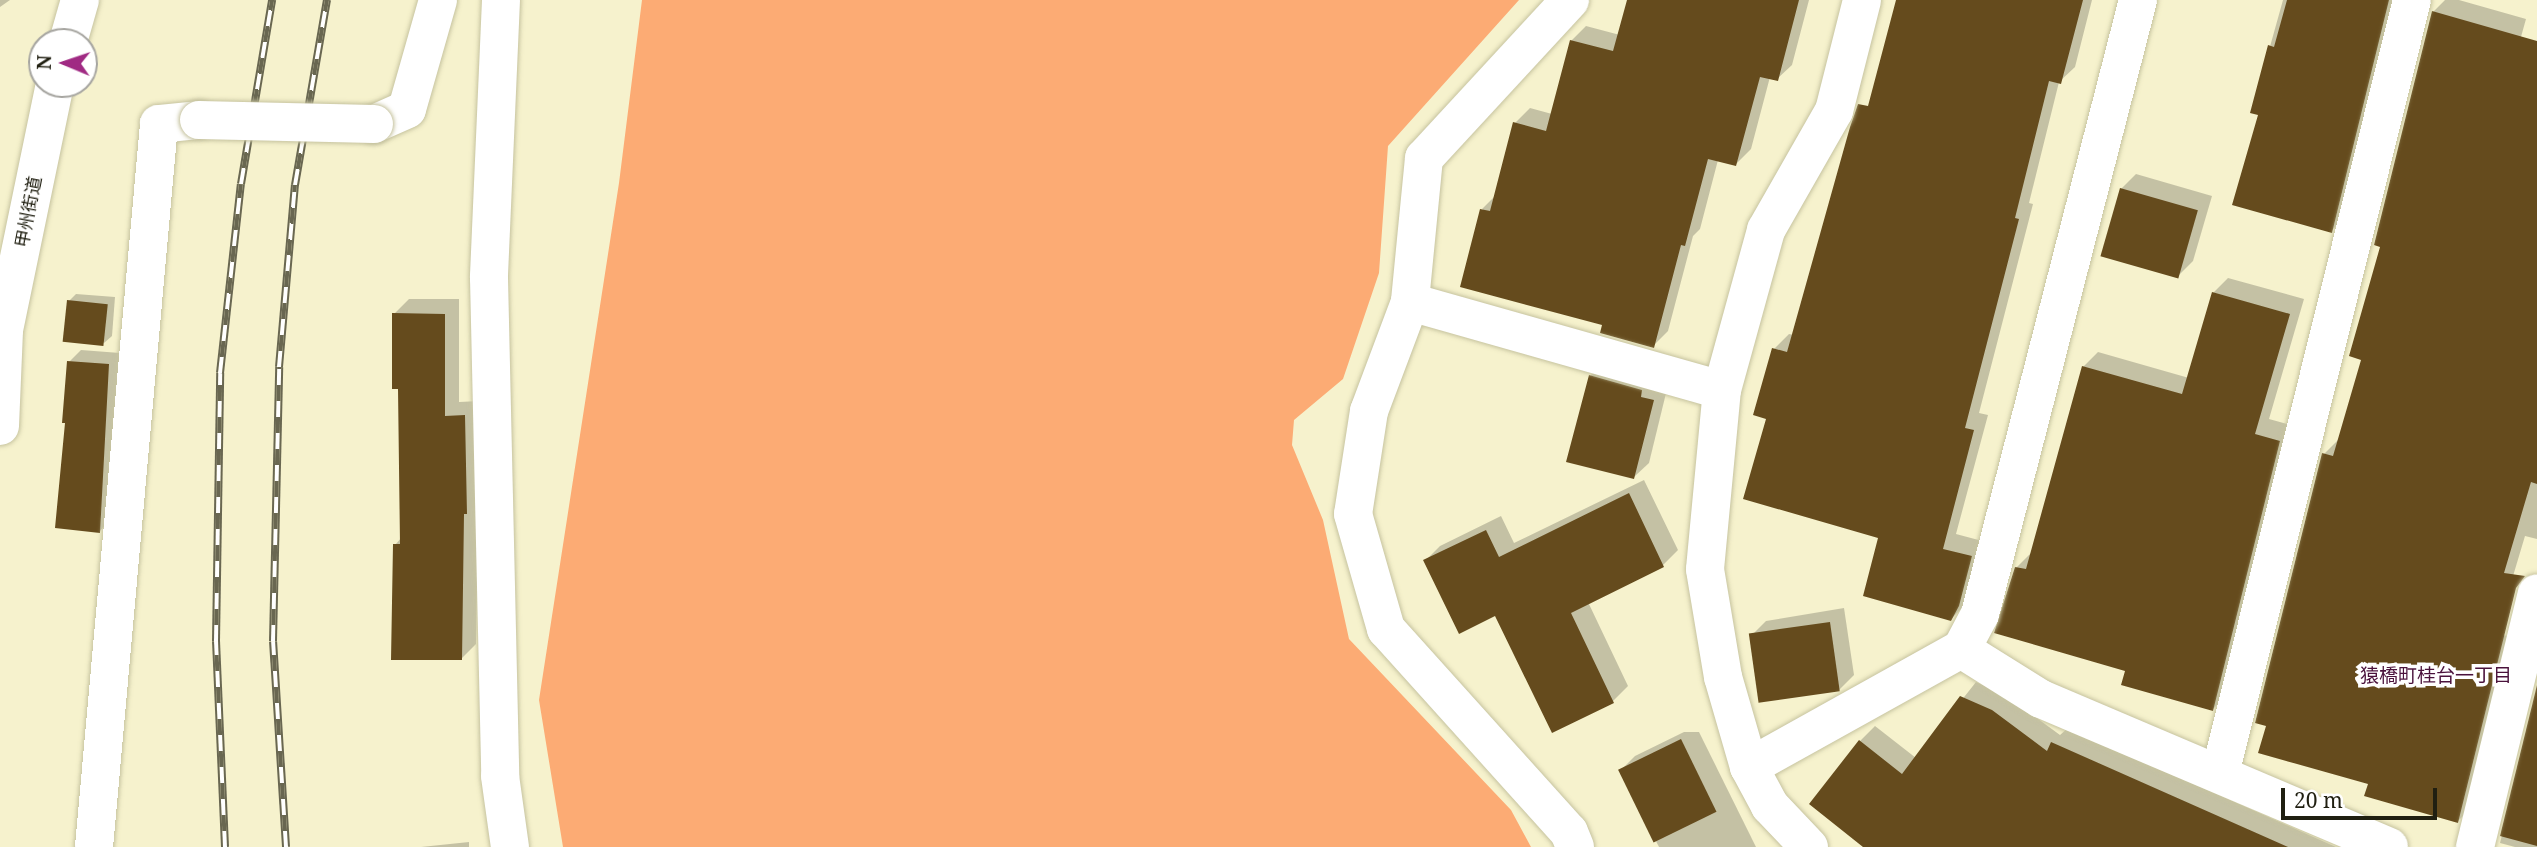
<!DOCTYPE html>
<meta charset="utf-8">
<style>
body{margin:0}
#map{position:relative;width:2537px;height:847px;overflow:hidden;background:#f6f2cd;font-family:"Noto Serif","Noto Sans JP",serif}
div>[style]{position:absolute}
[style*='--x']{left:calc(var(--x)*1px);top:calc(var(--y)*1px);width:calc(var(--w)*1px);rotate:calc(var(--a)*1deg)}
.forest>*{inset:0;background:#fcab74}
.shadow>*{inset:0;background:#0003}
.building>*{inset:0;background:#654b1d;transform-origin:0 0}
.roads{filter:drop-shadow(0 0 2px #c6c39f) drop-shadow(0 0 2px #c6c39f)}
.minor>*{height:38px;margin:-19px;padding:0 19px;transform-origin:19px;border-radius:19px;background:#fff}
.highway>*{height:38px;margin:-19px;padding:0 19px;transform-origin:19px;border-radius:19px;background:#fff}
.rail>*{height:8px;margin-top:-4px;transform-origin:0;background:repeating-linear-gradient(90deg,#fff 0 16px,#696751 0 32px);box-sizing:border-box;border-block:2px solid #696751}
.bridges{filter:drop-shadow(0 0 2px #c6c39f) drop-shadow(0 0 2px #c6c39f)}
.minor-bridge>*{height:38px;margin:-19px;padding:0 19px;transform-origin:19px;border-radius:19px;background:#fff}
span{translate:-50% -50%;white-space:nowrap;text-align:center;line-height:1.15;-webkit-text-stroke:7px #fff;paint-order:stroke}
.street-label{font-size:18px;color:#201f11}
.neighbourhood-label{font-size:19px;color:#4a123c}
.north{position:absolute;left:28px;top:28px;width:70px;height:70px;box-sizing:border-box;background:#fff;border:2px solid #a6a5a0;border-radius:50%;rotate:272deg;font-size:19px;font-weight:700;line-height:28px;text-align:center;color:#201f11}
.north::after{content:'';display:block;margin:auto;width:24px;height:32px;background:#a02a83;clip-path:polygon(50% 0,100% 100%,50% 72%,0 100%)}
.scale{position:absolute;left:2281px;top:788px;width:156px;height:32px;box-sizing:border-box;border:4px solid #201f11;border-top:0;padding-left:9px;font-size:21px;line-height:24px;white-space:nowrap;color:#201f11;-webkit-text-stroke:5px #fff;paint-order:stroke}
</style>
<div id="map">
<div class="forest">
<i style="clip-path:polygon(642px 0,1519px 0,1388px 146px,1379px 273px,1343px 379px,1294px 420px,1292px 445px,1323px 520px,1349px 639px,1511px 810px,1531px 847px,563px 847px,539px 700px,619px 183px)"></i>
</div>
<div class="shadow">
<i style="clip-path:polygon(0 0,10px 0,0 7px)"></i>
<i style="clip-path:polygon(1629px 0,1809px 0,1792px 65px,1777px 79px,1770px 77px,1751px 149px,1736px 164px,1718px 160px,1700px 229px,1693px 236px,1668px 331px,1653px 346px,1482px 209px,1496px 195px,1515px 123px,1530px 108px,1552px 114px,1571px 41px,1586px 26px,1620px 35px)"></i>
<i style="clip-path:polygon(1904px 0,2092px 0,2075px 67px,2059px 82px,2029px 203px,2033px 204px,1979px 413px,1988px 415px,1956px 534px,1986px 542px,1966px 604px,1951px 619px,1881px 537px,1768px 418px,1774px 349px,1789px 334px,1794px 335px,1837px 225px)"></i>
<i style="clip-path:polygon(2283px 0,2400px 0,2346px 216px,2331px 231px,2260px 114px,2252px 111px)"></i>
<i style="clip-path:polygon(2445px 0,2459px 0,2526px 19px,2519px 44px,2537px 49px,2537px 539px,2525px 536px,2496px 633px,2514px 638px,2473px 806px,2458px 821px,2370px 783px,2268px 725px,2324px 454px,2339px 439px,2363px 359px,2382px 246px,2433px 12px)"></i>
<i style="clip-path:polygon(2136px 174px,2212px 196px,2193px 261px,2178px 276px,2121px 189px)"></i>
<i style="clip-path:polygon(2228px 278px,2304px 299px,2269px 419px,2294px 426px,2228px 694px,2213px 709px,2127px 669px,2016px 568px,2032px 552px,2083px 367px,2098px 352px,2189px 378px,2213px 293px)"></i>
<i style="clip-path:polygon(76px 294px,115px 297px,112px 336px,104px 343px,69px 301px)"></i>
<i style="clip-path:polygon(409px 299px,459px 299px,459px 402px,480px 401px,476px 644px,461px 659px,395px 545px,402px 537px,399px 387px,394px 314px)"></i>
<i style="clip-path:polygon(81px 350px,120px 353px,111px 519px,100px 531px,67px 422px,69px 362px)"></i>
<i style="clip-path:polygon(1605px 361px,1668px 385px,1649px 463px,1634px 477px,1590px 376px)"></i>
<i style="clip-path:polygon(1644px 480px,1678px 550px,1663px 565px,1588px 602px,1628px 686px,1613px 701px,1553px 731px,1496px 614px,1425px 561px,1440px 546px,1501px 516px,1514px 543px)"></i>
<i style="clip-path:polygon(1844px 608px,1854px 675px,1839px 690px,1751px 636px,1766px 621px)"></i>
<i style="clip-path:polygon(1976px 682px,2007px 696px,2060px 735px,2068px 728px,2336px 847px,1866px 847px,1860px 741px,1875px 726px,1916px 758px)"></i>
<i style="clip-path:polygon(2537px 693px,2537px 847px,2515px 847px,2500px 843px)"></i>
<i style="clip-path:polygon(1684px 732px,1699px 732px,1756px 847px,1659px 847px,1620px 771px,1635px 756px)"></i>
<i style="clip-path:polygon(469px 842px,469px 847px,421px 847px)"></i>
</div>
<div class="building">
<i style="clip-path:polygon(1627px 0,1799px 0,1778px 81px,1760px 77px,1736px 166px,1708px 159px,1685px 246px,1681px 245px,1654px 348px,1600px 333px,1602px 325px,1460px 287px,1480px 209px,1490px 211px,1513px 122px,1546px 131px,1570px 40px,1613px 51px)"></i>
<i style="clip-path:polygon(1896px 0,2083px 0,2061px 84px,2049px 81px,2015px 218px,2019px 219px,1965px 428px,1974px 430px,1943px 549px,1972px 556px,1959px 606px,1951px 621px,1863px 596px,1878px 538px,1743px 499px,1766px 419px,1753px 415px,1772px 348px,1787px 352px,1850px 127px,1858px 104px,1868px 106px)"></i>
<i style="clip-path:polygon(2287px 0,2389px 0,2332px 233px,2232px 205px,2258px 115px,2250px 113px,2268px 45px,2274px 47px)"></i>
<i style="clip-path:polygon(2432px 11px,2537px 41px,2537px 484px,2531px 482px,2504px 573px,2525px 576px,2516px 588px,2458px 823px,2364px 796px,2368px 784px,2258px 753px,2266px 726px,2255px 723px,2322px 453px,2333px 456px,2361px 360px,2349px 356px,2380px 247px,2374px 245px)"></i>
<i style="left:2120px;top:188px;width:81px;height:71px;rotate:16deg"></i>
<i style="clip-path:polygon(2212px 292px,2290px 314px,2255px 434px,2280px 441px,2213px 711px,2121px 685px,2125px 671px,1994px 633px,2015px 567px,2026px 569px,2082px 366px,2182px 394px)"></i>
<i style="left:67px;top:300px;width:41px;height:42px;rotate:6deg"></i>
<i style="clip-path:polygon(392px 313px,445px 314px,445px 416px,465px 415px,467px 514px,464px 514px,462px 660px,391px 660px,393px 544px,400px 544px,398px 389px,392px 389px)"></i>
<i style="clip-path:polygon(67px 361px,109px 364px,100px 533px,55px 528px,65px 423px,62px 423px)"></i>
<i style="clip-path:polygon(1589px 375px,1642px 390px,1641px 397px,1654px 400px,1634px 479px,1566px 462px)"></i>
<i style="clip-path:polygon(1629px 493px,1664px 567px,1571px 613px,1614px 703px,1552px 733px,1495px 616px,1459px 634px,1423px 560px,1486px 530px,1499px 557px)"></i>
<i style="left:1830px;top:622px;width:70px;height:82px;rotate:82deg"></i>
<i style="clip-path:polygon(2537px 685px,2537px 846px,2500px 836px)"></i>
<i style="clip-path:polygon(1960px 696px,1992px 710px,2047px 751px,2051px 742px,2288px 847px,1863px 847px,1809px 804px,1859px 740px,1902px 774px)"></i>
<i style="left:1681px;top:739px;width:81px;height:70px;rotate:64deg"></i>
</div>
<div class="roads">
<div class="minor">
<i style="--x:501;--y:0;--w:278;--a:92.5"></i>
<i style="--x:489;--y:278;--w:498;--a:88.7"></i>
<i style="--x:500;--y:776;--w:72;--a:82"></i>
<i style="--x:1570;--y:0;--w:215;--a:132.7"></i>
<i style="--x:1424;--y:158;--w:145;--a:95.6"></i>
<i style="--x:1410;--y:302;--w:116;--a:110.6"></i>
<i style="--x:1369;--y:411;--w:104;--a:98.8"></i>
<i style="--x:1353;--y:514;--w:120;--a:74"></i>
<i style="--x:1386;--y:629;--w:273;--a:48"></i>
<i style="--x:1569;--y:832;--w:16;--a:68"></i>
<i style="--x:2138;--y:0;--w:634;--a:104.43"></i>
<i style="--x:1980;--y:614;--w:40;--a:118"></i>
<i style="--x:1961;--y:649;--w:94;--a:32"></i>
<i style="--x:2041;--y:699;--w:378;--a:23"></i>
<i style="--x:374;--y:124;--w:36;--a:-24"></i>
<i style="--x:407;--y:109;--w:113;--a:-74.1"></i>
<i style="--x:1410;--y:302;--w:324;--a:15.8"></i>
<i style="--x:1749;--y:767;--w:243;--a:-29.1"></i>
<i style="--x:2220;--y:774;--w:797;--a:-76.07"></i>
<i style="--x:94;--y:847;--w:726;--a:-84.86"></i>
<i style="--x:159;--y:124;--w:40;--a:-5.7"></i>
<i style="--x:1809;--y:847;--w:57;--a:-133.6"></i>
<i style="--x:1770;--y:806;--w:44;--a:-118.3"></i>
<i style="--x:1749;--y:767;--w:94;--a:-106.1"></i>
<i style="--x:1723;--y:677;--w:109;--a:-99.5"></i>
<i style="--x:1705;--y:569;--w:180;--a:-84.6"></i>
<i style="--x:1722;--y:390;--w:166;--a:-74.6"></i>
<i style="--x:1766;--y:230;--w:137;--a:-60.3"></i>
<i style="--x:1834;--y:111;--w:114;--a:-75.8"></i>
<i style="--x:2475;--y:847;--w:261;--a:-76.3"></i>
</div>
<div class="highway">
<i style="--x:68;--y:42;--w:44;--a:-74.1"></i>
<i style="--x:0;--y:426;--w:96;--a:-87.6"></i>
<i style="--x:4;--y:330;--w:251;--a:-78.3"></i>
</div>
</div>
<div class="rail">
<i style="--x:225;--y:847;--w:206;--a:-92.5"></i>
<i style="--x:216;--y:641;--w:268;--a:-89.1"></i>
<i style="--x:220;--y:373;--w:190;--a:-83.7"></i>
<i style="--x:241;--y:184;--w:187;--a:-80.4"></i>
<i style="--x:286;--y:847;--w:206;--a:-93.6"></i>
<i style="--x:273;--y:641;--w:274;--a:-88.7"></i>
<i style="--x:279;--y:367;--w:183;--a:-85"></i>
<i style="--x:295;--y:185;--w:188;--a:-80.2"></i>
</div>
<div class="bridges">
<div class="minor-bridge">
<i style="--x:199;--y:120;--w:175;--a:1.3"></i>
</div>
</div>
<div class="street-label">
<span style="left:28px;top:212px;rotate:-79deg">甲州街道</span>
</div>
<div class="neighbourhood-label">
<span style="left:2436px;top:676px">猿橋町桂台一丁目</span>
</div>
<div class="north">N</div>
<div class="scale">20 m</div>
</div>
